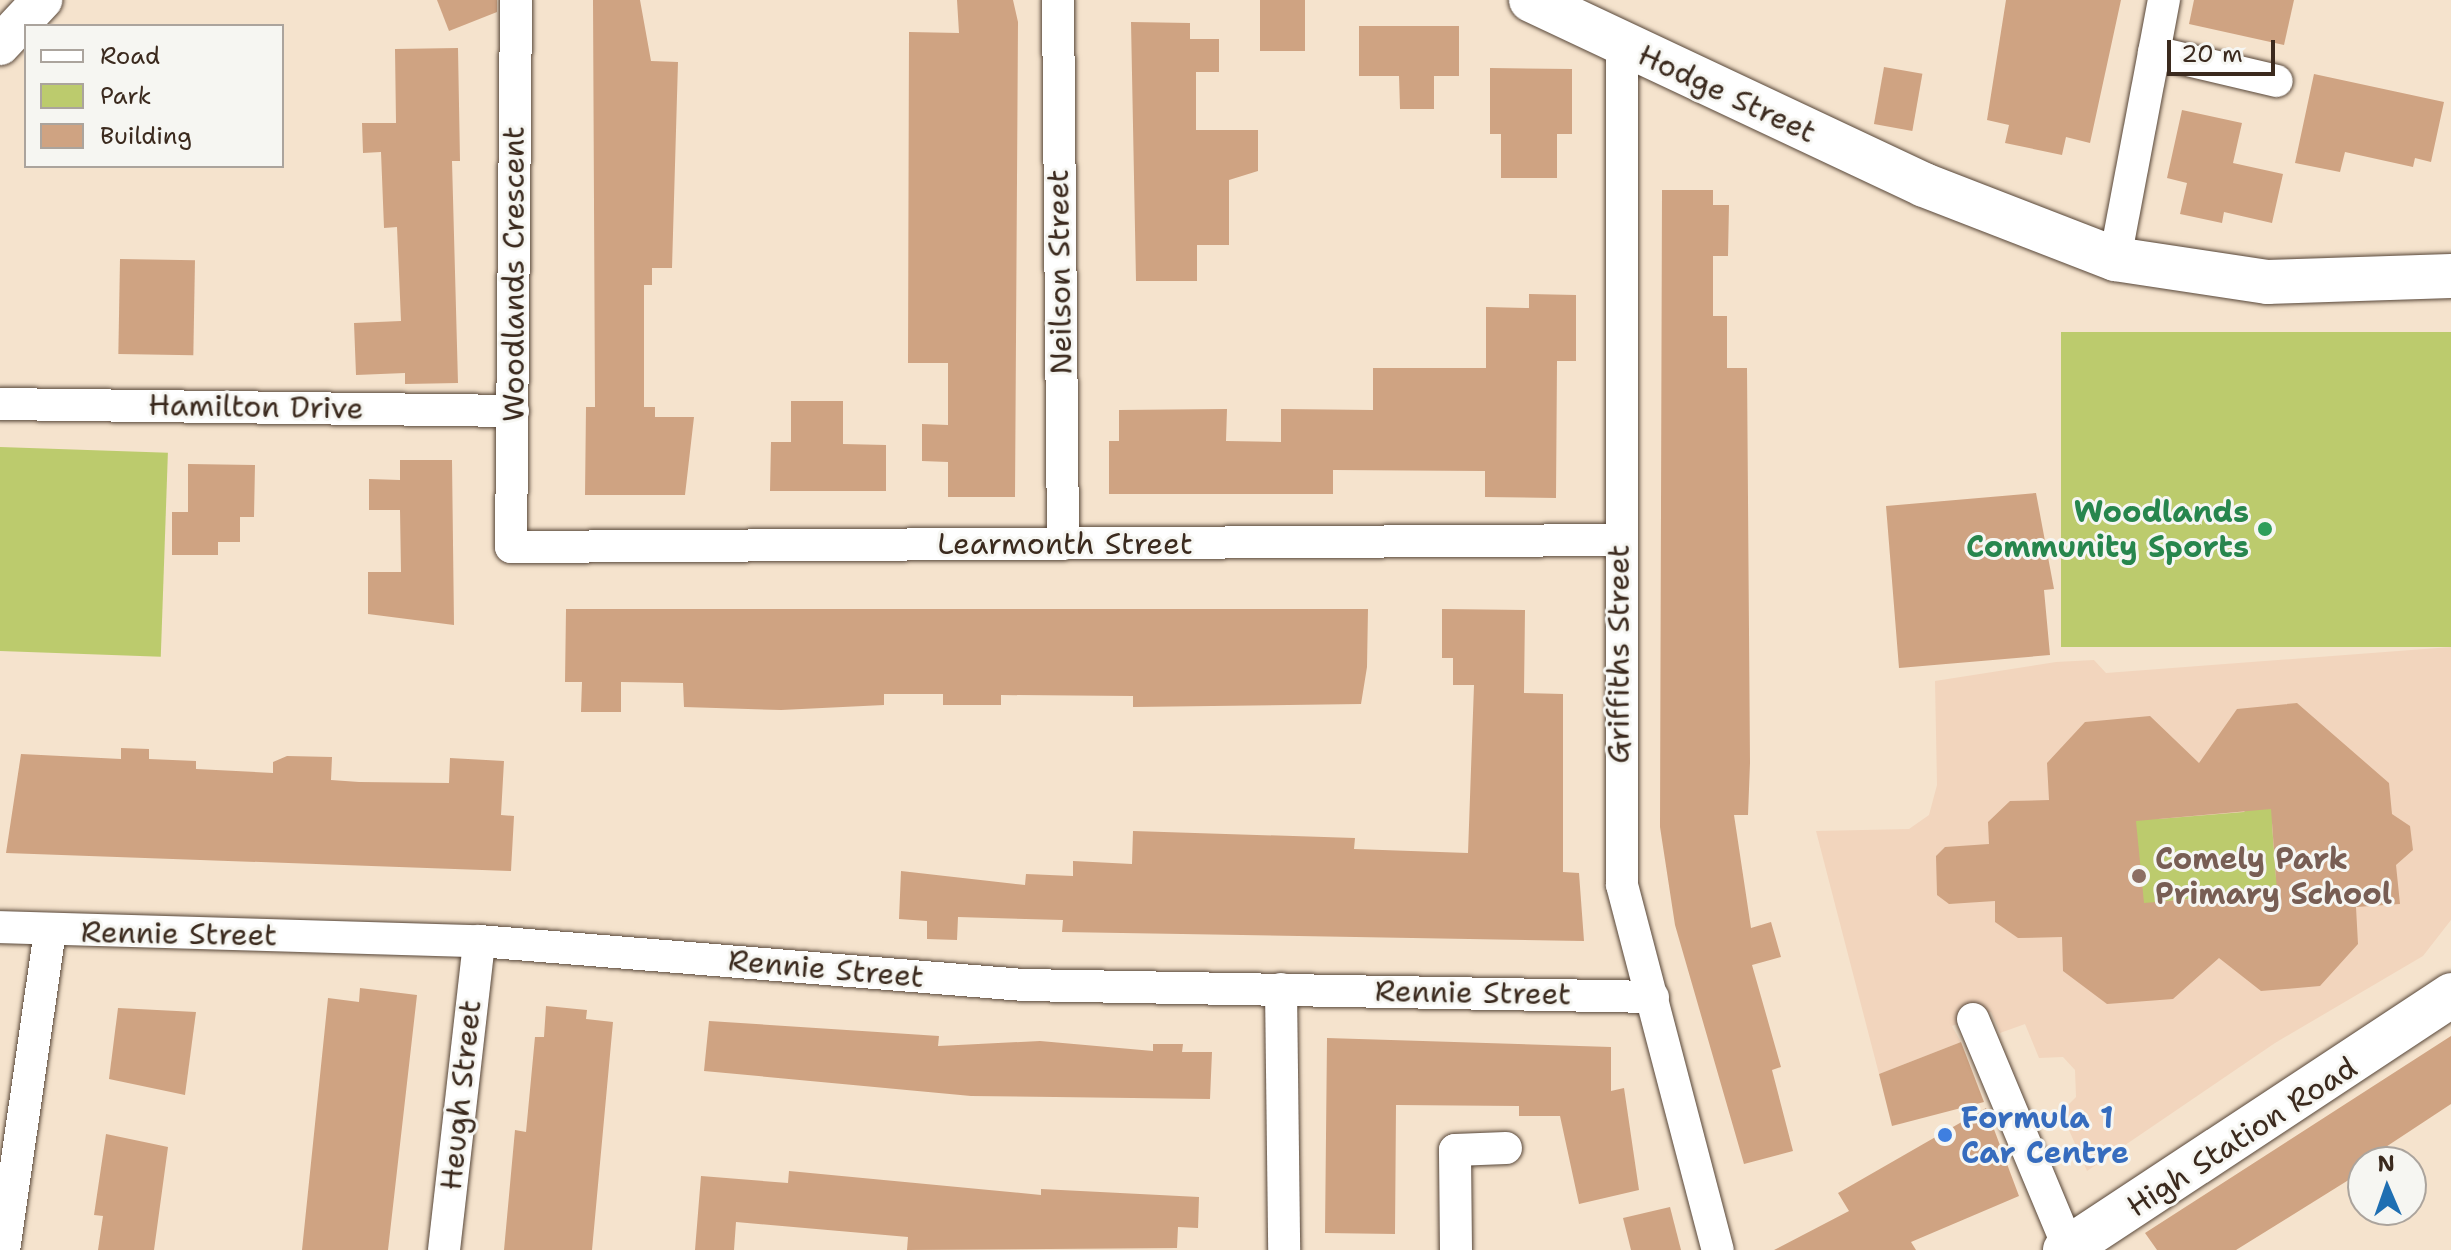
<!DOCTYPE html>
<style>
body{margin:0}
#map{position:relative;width:2451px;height:1250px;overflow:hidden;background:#f5e3cd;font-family:"Shantell Sans",sans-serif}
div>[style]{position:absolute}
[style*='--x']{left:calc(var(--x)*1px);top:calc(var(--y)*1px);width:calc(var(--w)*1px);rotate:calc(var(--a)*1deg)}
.built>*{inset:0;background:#f2d5bd}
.green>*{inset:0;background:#bccb6d;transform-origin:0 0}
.building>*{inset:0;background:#cfa382;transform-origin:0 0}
.roads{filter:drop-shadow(0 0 2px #574638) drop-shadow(0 0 2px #574638)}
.minor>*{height:32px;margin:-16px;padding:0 16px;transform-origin:16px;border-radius:16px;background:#fff}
.tertiary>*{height:40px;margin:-20px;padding:0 20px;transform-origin:20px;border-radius:20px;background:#fff}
.secondary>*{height:44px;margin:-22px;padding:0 22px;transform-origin:22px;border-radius:22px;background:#fff}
.dots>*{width:22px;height:22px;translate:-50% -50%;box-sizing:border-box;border:4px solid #f6f6f2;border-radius:50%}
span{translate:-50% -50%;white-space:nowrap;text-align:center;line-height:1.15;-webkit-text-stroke:6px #f6f6f2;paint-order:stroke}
.street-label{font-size:30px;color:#3b2a1e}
.leisure-label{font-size:30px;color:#27864d;font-weight:700}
.right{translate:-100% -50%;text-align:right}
.education-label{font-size:30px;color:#785e54;font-weight:700}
.left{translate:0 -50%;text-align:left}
.shop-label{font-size:30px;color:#366cbe;font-weight:700}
.legend{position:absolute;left:24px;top:24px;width:260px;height:144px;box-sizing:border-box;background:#f6f6f2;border:2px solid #aba49d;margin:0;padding:10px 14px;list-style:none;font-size:24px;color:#3b2a1e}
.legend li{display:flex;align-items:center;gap:16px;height:40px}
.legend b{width:40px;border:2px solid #aba49d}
.north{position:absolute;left:2347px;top:1146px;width:80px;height:80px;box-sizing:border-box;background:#f6f6f2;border:2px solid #aba49d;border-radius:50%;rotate:358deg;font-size:22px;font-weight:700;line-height:32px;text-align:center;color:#3b2a1e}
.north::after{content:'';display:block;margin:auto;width:28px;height:36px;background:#1f6fb2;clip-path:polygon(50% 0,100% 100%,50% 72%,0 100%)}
.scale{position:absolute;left:2167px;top:40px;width:108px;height:36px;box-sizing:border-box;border:4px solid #3b2a1e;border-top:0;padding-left:10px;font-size:24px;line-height:28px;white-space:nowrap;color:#3b2a1e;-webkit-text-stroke:6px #f6f6f2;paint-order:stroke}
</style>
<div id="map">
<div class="built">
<i style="clip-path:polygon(2451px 647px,2451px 920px,2423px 956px,2275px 1043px,2087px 1171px,2061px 1112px,2076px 1097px,2075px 1070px,2063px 1057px,2039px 1058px,2025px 1024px,2000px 1033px,1991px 1012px,1952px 1026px,1961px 1042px,1879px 1074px,1816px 831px,1909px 829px,1929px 815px,1937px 785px,1935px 681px,2056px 662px,2094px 660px,2106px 673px)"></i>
</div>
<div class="green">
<i style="left:2451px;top:332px;width:315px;height:390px;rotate:90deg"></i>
<i style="left:0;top:447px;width:168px;height:204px;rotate:2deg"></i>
<i style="clip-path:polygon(2298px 787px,2272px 824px,2276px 878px,2307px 907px,2251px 894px,2156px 902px,2139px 920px,2133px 805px,2158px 819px,2244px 812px,2265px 789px)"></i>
</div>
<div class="building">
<i style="clip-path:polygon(437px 0,497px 0,497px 12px,449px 31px)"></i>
<i style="clip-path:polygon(593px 0,640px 0,651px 61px,678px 62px,672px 268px,652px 268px,652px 285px,644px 285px,644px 407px,655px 407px,655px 417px,694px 417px,685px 495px,585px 495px,586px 407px,595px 407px)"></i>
<i style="clip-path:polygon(957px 0,1013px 0,1018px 22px,1015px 497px,948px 497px,948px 462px,922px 461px,922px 424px,948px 425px,948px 363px,908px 363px,909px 32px,959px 33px)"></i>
<i style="left:1260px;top:0;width:45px;height:51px"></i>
<i style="clip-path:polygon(2006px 0,2121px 0,2090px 143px,2066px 137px,2062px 155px,2005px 143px,2009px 125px,1987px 120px)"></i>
<i style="clip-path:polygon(2194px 0,2294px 0,2284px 45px,2189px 24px)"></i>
<i style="clip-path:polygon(1131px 22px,1190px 23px,1190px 39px,1219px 39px,1219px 72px,1196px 72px,1196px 130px,1258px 130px,1258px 171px,1229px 180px,1229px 245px,1197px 245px,1197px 281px,1136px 281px)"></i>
<i style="clip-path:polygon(1359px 26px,1459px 26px,1459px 76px,1434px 76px,1434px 109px,1400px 109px,1399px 76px,1359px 76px)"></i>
<i style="clip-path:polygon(458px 48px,460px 161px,452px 161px,458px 383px,405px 384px,405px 373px,356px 375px,354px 323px,401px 321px,397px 227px,384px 228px,381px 152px,363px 153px,362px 123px,396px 123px,395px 49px)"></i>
<i style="left:1884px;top:67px;width:39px;height:58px;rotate:10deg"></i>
<i style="clip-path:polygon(1490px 68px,1572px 69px,1572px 134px,1557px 134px,1557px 178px,1501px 178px,1501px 134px,1490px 134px)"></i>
<i style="clip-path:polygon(2314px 74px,2444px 102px,2431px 162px,2415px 158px,2413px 167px,2345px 152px,2340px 172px,2295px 163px)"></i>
<i style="clip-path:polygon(2182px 110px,2242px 123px,2233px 163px,2283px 174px,2272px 223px,2224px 212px,2222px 223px,2180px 214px,2187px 183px,2167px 178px)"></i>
<i style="clip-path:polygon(1662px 190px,1713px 190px,1713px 205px,1729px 205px,1728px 256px,1713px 256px,1713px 316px,1727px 316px,1727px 368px,1747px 368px,1750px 763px,1748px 815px,1734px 815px,1751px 928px,1771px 922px,1781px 957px,1752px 965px,1781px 1067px,1772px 1070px,1793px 1151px,1744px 1164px,1675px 925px,1660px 827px)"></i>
<i style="left:120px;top:259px;width:75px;height:95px;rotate:1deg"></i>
<i style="clip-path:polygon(1529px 294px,1576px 295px,1576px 361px,1557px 361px,1556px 498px,1485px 497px,1485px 471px,1333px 470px,1333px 494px,1109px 494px,1109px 441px,1119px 441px,1119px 410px,1227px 409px,1226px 441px,1281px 442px,1281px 409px,1373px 410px,1373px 368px,1486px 368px,1486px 307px,1529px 308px)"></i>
<i style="clip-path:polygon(791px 401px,843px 401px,843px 444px,886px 445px,886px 491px,770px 491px,771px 442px,791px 442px)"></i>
<i style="clip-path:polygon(400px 460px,452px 460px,454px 625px,368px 614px,368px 572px,401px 572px,400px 510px,369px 510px,369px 479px,400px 480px)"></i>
<i style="clip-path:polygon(188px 464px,255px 465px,254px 517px,240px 517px,240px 542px,218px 542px,218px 555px,172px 555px,172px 512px,188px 512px)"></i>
<i style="clip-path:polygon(2036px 493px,2054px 589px,2044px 590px,2050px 655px,1899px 668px,1886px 506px)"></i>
<i style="clip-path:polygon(566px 609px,1368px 609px,1367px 667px,1361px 704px,1133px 707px,1133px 696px,1001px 695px,1001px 705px,943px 705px,943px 694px,884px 694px,884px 705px,781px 710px,684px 707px,683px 683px,621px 682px,621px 712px,581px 712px,582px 682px,565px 682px)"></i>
<i style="clip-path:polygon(1442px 609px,1525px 610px,1524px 693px,1563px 694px,1563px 872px,1579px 873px,1584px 941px,1062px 932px,1063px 920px,958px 917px,957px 940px,927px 939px,927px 921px,899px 919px,901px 871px,1025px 885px,1026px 874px,1073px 876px,1073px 861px,1132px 864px,1133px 831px,1355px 838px,1354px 849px,1468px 853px,1474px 685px,1453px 685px,1453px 658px,1442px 658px)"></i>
<i style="clip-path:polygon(evenodd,2297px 703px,2389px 783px,2392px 814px,2410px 826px,2413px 850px,2396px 865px,2400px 904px,2356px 907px,2358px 944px,2320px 986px,2261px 991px,2219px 958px,2173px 999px,2107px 1004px,2063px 971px,2062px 937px,2018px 938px,1995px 922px,1995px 901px,1949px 904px,1937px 895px,1936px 856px,1945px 847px,1989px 844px,1988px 822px,2010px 801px,2049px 800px,2047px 763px,2085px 722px,2150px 716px,2199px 763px,2237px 709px,2297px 703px,2271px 809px,2277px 892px,2144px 903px,2136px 821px,2271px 809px)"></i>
<i style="clip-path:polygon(121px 748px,149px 749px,149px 759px,196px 761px,196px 769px,273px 773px,273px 762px,287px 756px,332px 757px,331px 780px,359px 782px,449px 783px,450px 758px,504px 761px,501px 815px,514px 816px,511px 871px,6px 853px,21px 754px,121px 759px)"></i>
<i style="clip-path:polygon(360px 988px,417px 995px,388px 1250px,302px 1250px,328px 998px,359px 1002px)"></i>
<i style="clip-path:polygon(546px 1006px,587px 1010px,586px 1019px,613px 1022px,592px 1250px,504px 1250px,515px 1130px,526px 1132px,535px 1037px,544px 1037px)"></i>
<i style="clip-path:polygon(118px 1008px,196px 1012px,185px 1095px,109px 1079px)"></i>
<i style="clip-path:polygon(709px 1021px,939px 1036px,938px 1046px,1040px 1041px,1153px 1051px,1153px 1044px,1183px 1044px,1182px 1052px,1212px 1052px,1210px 1099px,971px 1096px,704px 1071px)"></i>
<i style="clip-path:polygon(2451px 1036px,2451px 1104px,2363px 1162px,2363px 1171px,2236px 1250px,2157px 1250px,2145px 1233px)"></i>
<i style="clip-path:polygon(1327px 1038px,1611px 1047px,1611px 1091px,1624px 1088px,1639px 1190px,1579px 1204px,1560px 1116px,1519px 1116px,1519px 1106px,1396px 1105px,1395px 1234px,1325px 1233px)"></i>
<i style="clip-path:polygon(1961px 1042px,1984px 1102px,1892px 1126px,1879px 1074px)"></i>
<i style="clip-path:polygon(1986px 1108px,2019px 1196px,1911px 1242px,1916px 1250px,1774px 1250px,1849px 1211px,1838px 1193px)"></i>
<i style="clip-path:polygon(106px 1134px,168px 1147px,154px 1250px,98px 1250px,103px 1216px,94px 1215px)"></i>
<i style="clip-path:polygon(789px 1171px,1041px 1195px,1041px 1189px,1199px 1197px,1198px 1228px,1178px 1227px,1177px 1248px,907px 1250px,908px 1237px,736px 1222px,734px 1250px,695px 1250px,701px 1176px,788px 1183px)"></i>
<i style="clip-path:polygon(1670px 1207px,1681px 1250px,1631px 1250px,1623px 1218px)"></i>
</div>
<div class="roads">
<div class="minor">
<i style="--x:516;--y:0;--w:547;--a:90.52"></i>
<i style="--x:511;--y:547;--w:1108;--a:-0.36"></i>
<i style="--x:1058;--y:0;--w:544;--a:89.47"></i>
<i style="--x:1622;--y:46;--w:839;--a:90"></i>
<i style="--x:1622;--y:885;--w:377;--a:75.3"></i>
<i style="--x:2154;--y:52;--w:126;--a:13.3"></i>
<i style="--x:2115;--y:259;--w:264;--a:-79.3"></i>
<i style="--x:0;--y:404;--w:513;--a:0.78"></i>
<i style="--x:0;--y:927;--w:479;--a:1.7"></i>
<i style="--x:479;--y:941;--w:547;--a:4.62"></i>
<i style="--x:1024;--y:985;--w:629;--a:1.09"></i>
<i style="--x:1281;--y:989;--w:261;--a:89.3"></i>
<i style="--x:1973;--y:1019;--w:248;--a:67.3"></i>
<i style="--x:4;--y:1250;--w:322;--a:-81.8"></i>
<i style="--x:444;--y:1250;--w:311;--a:-83.5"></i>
<i style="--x:1456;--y:1250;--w:100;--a:-90.6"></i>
<i style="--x:1455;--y:1150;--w:51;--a:-2.2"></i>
</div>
<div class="tertiary">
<i style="--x:0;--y:45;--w:62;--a:-47"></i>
</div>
<div class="secondary">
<i style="--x:1531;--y:0;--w:434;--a:25.2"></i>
<i style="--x:1924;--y:185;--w:205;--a:21.2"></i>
<i style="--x:2115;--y:259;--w:154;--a:8.6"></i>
<i style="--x:2267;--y:282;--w:184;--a:-1.9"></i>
<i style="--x:2065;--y:1250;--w:463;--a:-33.4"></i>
</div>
</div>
<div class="dots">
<i style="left:2265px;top:529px;background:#2e9e5b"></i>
<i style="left:2139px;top:876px;background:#8d6e63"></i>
<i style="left:1945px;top:1135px;background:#3f7fe0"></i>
</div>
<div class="street-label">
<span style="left:1727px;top:94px;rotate:25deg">Hodge Street</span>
<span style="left:1060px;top:272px;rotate:-91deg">Neilson Street</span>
<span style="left:514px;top:274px;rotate:-90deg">Woodlands Crescent</span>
<span style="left:256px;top:407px;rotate:1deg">Hamilton Drive</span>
<span style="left:1065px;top:544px">Learmonth Street</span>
<span style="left:1619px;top:654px;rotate:-90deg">Griffiths Street</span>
<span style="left:179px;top:934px;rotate:1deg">Rennie Street</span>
<span style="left:826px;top:969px;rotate:5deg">Rennie Street</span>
<span style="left:1473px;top:993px;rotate:1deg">Rennie Street</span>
<span style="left:461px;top:1095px;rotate:-84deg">Heugh Street</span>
<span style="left:2242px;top:1137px;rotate:-33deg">High Station Road</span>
</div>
<div class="leisure-label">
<span class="right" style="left:2249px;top:529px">Woodlands<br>Community Sports</span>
</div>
<div class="education-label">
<span class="left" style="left:2155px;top:876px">Comely Park<br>Primary School</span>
</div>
<div class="shop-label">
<span class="left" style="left:1961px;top:1135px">Formula 1<br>Car Centre</span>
</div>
<ul class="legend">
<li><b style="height:10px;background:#fff"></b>Road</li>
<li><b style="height:22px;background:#bccb6d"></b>Park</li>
<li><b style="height:22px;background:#cfa382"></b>Building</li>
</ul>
<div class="north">N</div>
<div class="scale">20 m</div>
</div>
